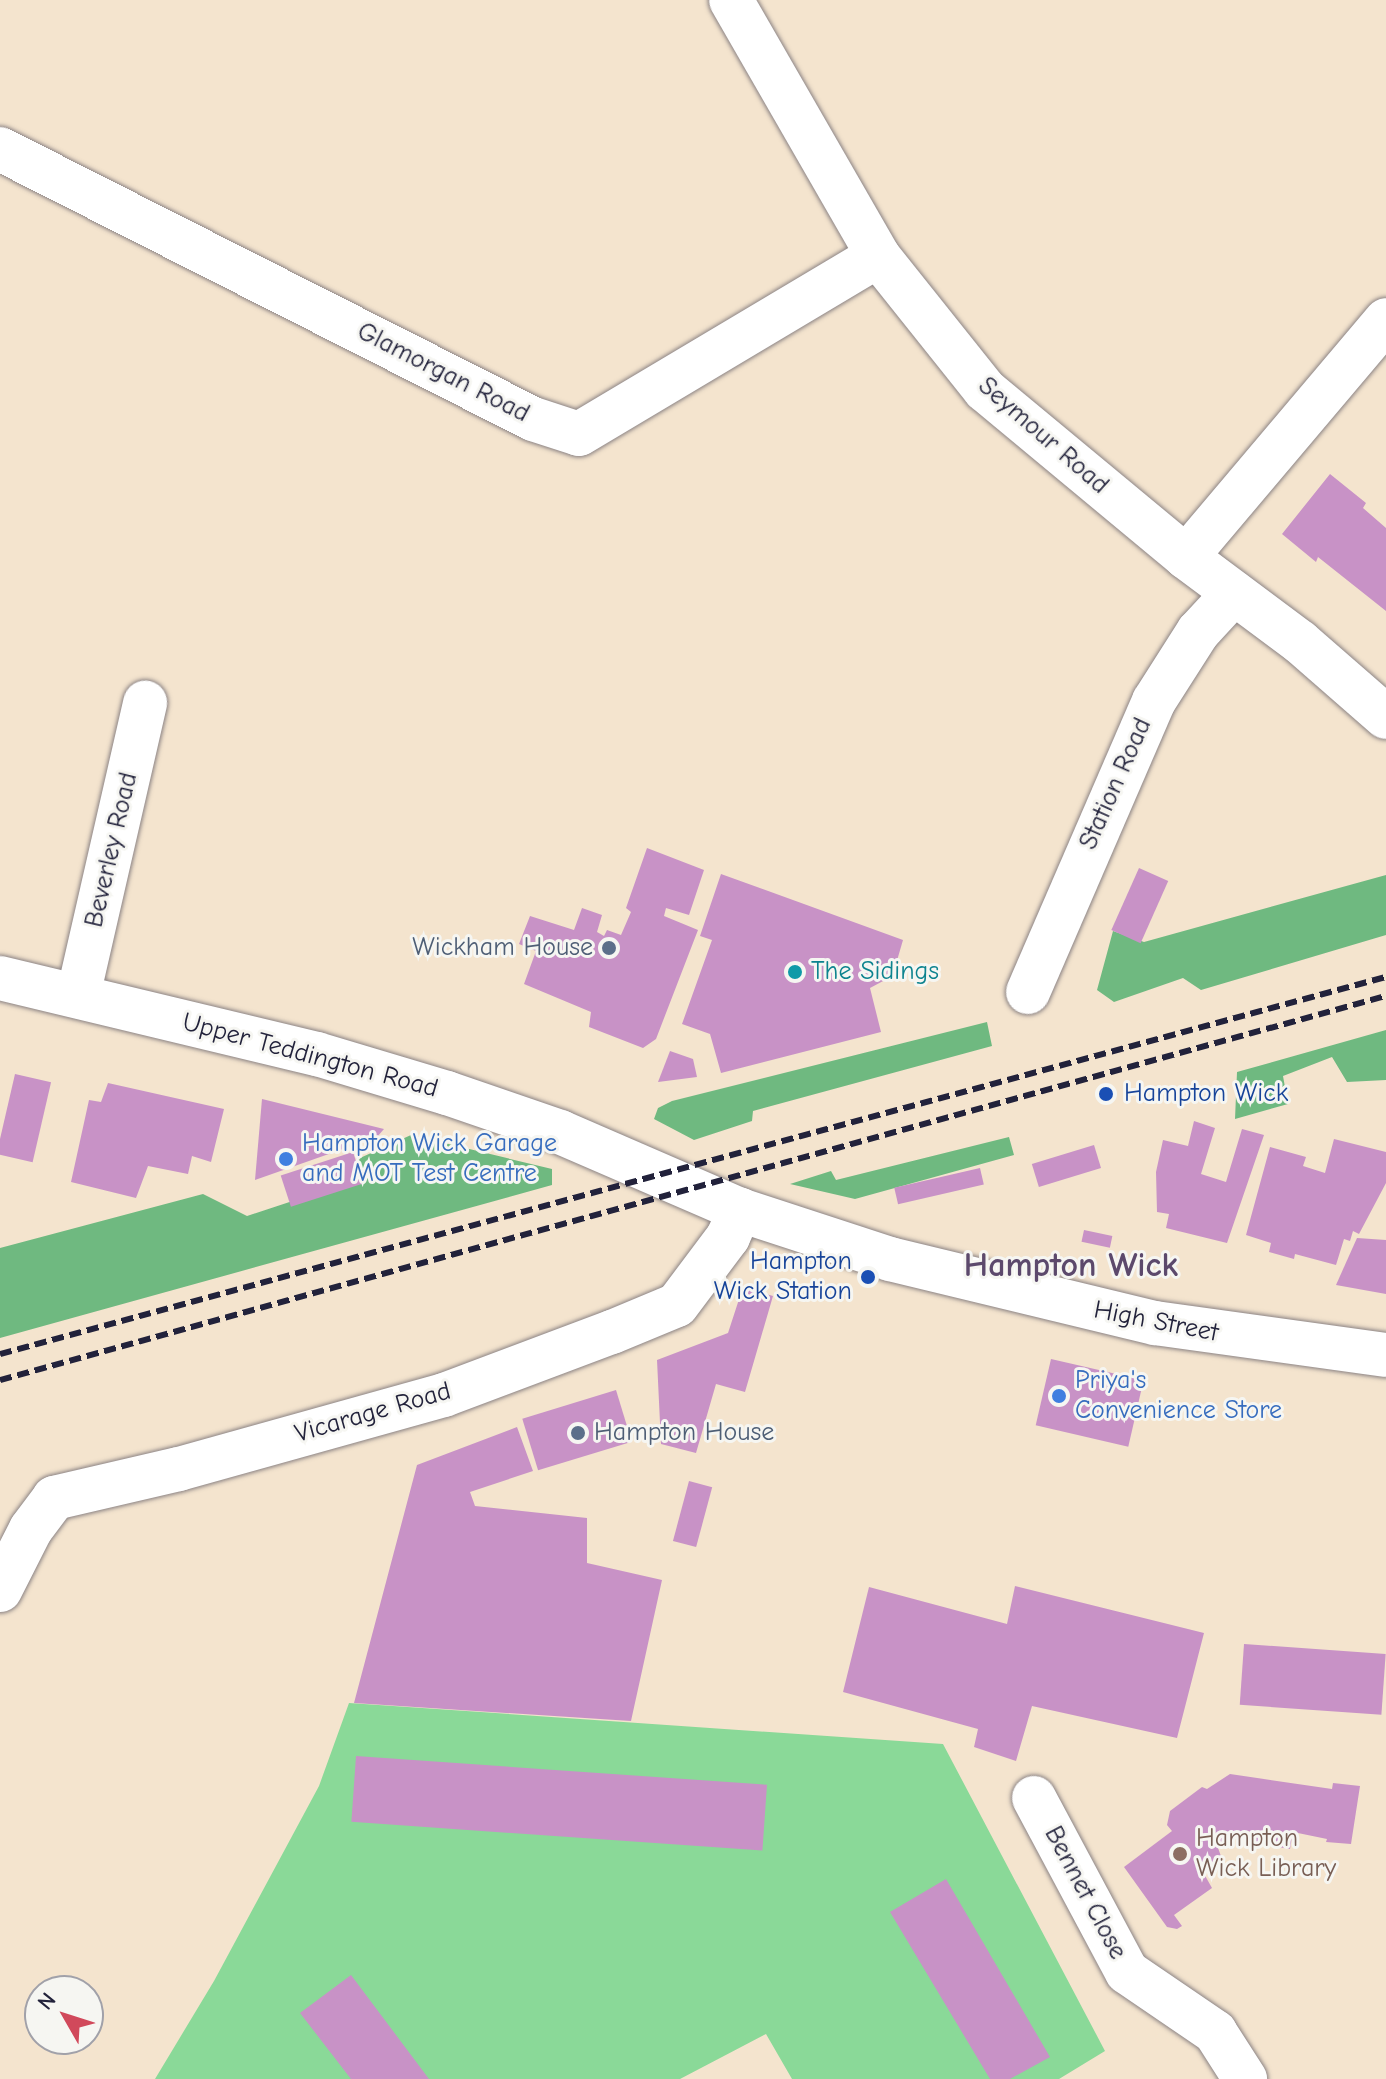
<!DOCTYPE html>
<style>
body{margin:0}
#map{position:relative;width:1386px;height:2079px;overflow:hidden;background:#f4e4ce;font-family:"Comic Neue",sans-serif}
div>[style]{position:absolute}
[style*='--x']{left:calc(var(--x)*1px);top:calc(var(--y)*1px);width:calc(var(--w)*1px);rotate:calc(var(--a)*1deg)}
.green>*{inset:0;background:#8ad998}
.forest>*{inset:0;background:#6fb980}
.building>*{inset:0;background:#c892c6;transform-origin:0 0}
.roads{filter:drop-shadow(0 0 2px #8b8384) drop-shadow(0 0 2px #8b8384)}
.street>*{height:44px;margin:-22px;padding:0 22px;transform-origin:22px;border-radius:22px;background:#fff}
.primary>*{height:44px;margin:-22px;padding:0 22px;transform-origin:22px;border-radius:22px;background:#fff}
.rail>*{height:6px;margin-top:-3px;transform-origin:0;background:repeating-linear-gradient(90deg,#22223b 0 12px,transparent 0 18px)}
.dots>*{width:22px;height:22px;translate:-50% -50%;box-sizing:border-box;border:4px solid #f6f6f2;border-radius:50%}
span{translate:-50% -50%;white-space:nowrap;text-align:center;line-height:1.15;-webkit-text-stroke:6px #f6f6f2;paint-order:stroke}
.street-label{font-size:26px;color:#22223b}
.service-label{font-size:26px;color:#4e5e75}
.right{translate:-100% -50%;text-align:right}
.left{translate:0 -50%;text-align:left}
.culture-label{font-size:26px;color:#0d838f}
.transit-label{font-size:26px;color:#164399}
.shop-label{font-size:26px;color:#366cbe}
.education-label{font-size:26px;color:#785e54}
.district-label{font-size:34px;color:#5c496c;font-weight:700}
.north{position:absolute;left:24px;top:1975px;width:80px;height:80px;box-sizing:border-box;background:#f6f6f2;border:2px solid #a1a1a9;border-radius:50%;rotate:309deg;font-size:22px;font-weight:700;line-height:32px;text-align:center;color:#22223b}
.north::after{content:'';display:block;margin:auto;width:28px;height:36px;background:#d1495b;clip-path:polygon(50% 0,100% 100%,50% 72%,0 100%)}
</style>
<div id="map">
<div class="green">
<i style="clip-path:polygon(349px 1703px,943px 1744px,1105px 2051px,1059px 2079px,792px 2079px,766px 2034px,680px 2079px,155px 2079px,214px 1981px,319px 1786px)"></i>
</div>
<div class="forest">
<i style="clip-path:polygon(1386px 875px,1386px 935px,1201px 990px,1183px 978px,1114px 1002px,1097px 990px,1113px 931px,1144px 942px)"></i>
<i style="clip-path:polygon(987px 1022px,992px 1046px,753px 1111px,752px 1121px,694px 1140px,654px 1119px,658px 1108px,672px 1101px)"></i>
<i style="clip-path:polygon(1386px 1030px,1386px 1080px,1347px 1082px,1332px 1057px,1283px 1076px,1288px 1104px,1235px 1119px,1237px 1072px)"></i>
<i style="clip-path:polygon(411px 1135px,552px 1169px,552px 1185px,0 1338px,0 1248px,203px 1194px,247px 1216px,350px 1182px,360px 1158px)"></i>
<i style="clip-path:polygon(1009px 1137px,1014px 1155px,855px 1199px,790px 1184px,831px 1171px,836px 1180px)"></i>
</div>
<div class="building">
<i style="clip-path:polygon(1330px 474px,1366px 503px,1363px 508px,1386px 528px,1386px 611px,1318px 557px,1316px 562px,1282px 534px)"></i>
<i style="clip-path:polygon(647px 848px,704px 870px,689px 915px,666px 908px,664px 916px,698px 930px,656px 1039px,643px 1048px,589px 1027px,591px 1012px,524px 984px,536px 951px,519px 944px,530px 916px,574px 930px,582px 908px,602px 915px,597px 932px,604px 936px,607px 930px,621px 935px,631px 912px,626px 908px)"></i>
<i style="left:1139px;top:868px;width:32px;height:68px;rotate:24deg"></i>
<i style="clip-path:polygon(721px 874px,903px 940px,896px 964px,885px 980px,870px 988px,881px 1032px,721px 1073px,710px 1034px,682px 1024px,712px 940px,700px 936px)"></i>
<i style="clip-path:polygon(670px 1051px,693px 1059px,697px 1077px,658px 1082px)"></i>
<i style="left:15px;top:1074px;width:37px;height:82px;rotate:13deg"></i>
<i style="clip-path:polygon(108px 1083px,224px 1109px,211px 1162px,192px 1156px,188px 1174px,148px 1166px,136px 1198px,71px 1182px,89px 1100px,101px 1102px)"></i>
<i style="clip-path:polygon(262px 1099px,384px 1129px,377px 1137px,255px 1180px)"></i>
<i style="clip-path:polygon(1194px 1121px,1215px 1128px,1201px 1174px,1226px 1182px,1242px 1129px,1264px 1135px,1227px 1243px,1166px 1228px,1169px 1214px,1157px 1212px,1156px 1172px,1163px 1140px,1188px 1146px)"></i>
<i style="clip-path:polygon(1334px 1139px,1386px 1152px,1386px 1183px,1359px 1234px,1353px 1231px,1350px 1241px,1344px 1239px,1336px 1265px,1295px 1254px,1294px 1259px,1269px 1252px,1271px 1243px,1246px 1235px,1270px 1147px,1306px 1157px,1303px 1166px,1325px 1173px)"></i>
<i style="left:1094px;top:1145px;width:24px;height:65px;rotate:73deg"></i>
<i style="left:353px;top:1152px;width:33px;height:76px;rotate:72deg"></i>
<i style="left:980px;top:1168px;width:17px;height:88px;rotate:77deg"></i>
<i style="left:1084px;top:1230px;width:29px;height:12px;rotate:12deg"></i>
<i style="clip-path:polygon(1357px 1238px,1386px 1240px,1386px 1294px,1336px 1285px)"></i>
<i style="clip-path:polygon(743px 1287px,773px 1296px,745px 1392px,716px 1384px,696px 1453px,661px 1444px,657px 1360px,728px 1333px)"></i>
<i style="left:1051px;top:1359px;width:95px;height:68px;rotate:13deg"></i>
<i style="left:616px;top:1390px;width:54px;height:98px;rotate:73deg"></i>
<i style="clip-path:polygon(517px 1427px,533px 1471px,470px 1492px,475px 1506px,587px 1518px,587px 1563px,662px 1580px,631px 1721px,354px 1703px,417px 1465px)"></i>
<i style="left:689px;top:1481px;width:24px;height:62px;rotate:15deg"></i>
<i style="clip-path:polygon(1015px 1586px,1204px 1633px,1177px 1738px,1032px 1706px,1016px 1761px,974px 1747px,978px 1729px,843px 1692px,869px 1587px,1007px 1624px)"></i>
<i style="left:1244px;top:1644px;width:142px;height:61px;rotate:4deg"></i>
<i style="left:356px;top:1756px;width:412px;height:66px;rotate:4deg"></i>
<i style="clip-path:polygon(1230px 1774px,1332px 1789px,1333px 1783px,1360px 1786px,1351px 1844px,1326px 1842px,1327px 1839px,1293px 1832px,1290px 1849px,1247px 1842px,1249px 1831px,1245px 1831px,1217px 1845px,1222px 1859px,1203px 1872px,1212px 1888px,1174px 1915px,1182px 1926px,1177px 1929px,1167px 1927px,1124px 1867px,1172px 1831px,1167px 1825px,1170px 1811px,1202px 1787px,1207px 1789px)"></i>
<i style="clip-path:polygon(946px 1879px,1050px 2057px,1010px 2079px,990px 2079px,890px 1912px)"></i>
<i style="clip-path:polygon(351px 1975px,429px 2079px,351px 2079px,300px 2013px)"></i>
</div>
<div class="roads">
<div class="street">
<i style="--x:731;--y:0;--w:295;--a:60.1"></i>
<i style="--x:878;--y:256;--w:171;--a:51.4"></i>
<i style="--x:985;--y:390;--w:261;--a:39.7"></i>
<i style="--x:1186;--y:557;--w:142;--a:36.7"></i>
<i style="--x:1300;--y:642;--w:114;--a:41.1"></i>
<i style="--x:0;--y:149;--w:597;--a:26.87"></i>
<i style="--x:533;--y:419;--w:48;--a:18.1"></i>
<i style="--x:579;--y:434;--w:348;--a:-30.8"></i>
<i style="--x:1186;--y:557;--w:310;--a:-49.8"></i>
<i style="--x:1028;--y:992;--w:317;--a:-66.6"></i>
<i style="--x:1154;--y:701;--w:82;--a:-57.5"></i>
<i style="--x:1198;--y:632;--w:53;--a:-47.3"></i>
<i style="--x:78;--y:996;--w:301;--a:-77.1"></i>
<i style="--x:0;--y:1590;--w:68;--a:-63.1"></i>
<i style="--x:31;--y:1529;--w:39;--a:-53"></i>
<i style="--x:54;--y:1498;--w:128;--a:-13.1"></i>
<i style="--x:179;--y:1469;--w:275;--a:-15.6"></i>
<i style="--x:444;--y:1395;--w:179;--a:-20.6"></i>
<i style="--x:612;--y:1332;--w:70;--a:-22.6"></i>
<i style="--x:677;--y:1305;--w:85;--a:-53.1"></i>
<i style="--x:728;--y:1237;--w:30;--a:-66"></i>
<i style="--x:1034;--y:1798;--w:197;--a:61.9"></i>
<i style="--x:1127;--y:1972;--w:107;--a:34.3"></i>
<i style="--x:1215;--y:2032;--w:56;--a:57.4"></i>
</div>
<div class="primary">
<i style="--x:0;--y:978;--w:326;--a:13.5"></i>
<i style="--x:317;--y:1054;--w:136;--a:16.7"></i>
<i style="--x:447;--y:1093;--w:120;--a:19"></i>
<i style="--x:560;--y:1132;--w:196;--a:23.4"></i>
<i style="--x:740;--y:1210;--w:158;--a:18.1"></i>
<i style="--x:890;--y:1259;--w:273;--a:13.6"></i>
<i style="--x:1155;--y:1323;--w:233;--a:7.9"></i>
</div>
</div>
<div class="rail">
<i style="--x:0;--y:1354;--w:1436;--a:-15.22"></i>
<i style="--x:0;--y:1380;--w:1438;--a:-15.49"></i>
</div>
<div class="dots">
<i style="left:609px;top:948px;background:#5c6f8a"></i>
<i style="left:795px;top:972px;background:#0f9aa8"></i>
<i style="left:1106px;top:1094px;background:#1a4fb4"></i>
<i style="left:286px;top:1159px;background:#3f7fe0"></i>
<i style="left:868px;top:1277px;background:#1a4fb4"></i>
<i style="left:1059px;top:1396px;background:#3f7fe0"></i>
<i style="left:578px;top:1433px;background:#5c6f8a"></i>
<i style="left:1180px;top:1854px;background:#8d6e63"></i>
</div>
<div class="street-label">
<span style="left:443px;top:373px;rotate:27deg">Glamorgan Road</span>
<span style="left:1043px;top:436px;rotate:41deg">Seymour Road</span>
<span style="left:1116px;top:784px;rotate:-66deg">Station Road</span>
<span style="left:112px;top:850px;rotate:-77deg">Beverley Road</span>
<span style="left:310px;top:1056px;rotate:15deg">Upper Teddington Road</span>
<span style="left:1156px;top:1322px;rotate:11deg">High Street</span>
<span style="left:373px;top:1413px;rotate:-16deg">Vicarage Road</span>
<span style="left:1085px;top:1893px;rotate:62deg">Bennet Close</span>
</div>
<div class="service-label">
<span class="right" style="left:593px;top:948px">Wickham House</span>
<span class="left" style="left:594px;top:1433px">Hampton House</span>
</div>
<div class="culture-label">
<span class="left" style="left:811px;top:972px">The Sidings</span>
</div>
<div class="transit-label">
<span class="left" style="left:1124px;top:1094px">Hampton Wick</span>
<span class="right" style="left:852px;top:1277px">Hampton<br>Wick Station</span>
</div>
<div class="shop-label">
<span class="left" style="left:302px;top:1159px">Hampton Wick Garage<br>and MOT Test Centre</span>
<span class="left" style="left:1075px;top:1396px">Priya's<br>Convenience Store</span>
</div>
<div class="education-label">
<span class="left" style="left:1196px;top:1854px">Hampton<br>Wick Library</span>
</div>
<div class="district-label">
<span style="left:1071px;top:1266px">Hampton Wick</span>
</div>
<div class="north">N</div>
</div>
